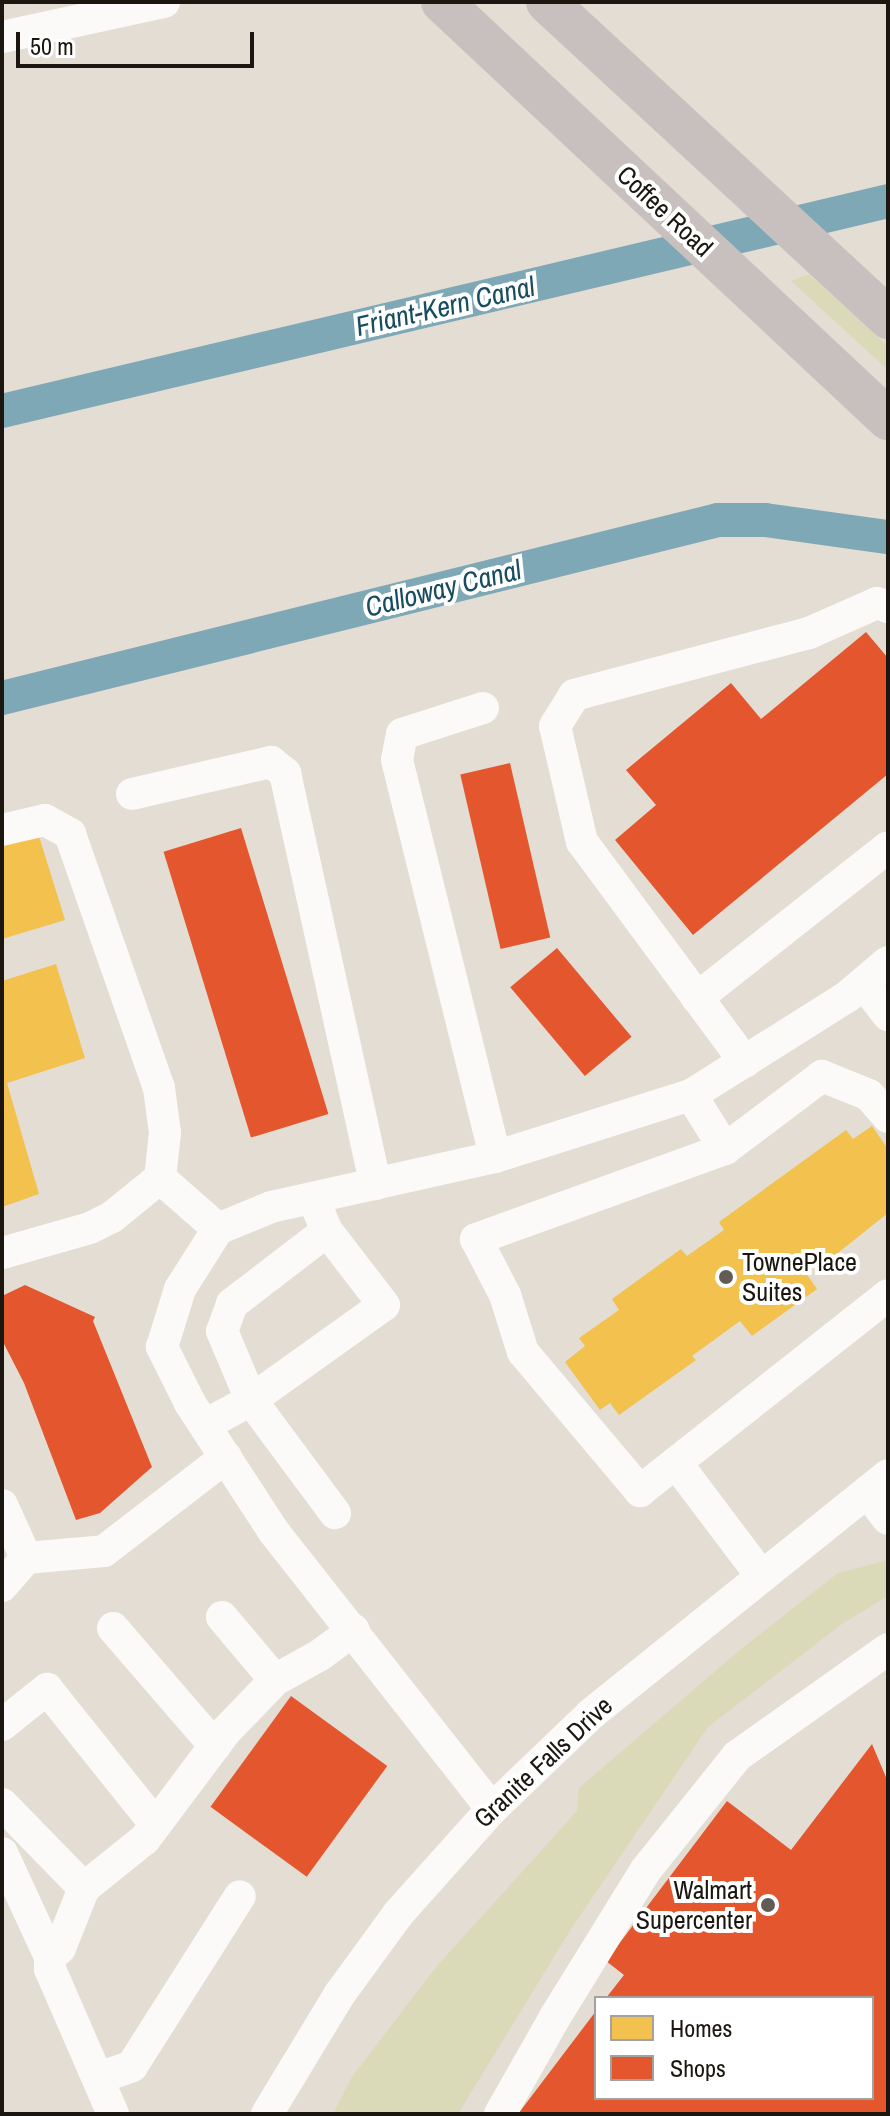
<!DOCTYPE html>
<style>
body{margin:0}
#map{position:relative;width:890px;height:2116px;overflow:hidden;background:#e3ddd3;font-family:"Archivo Narrow",sans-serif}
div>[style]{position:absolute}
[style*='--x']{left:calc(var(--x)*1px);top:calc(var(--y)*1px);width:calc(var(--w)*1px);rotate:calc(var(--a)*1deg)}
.green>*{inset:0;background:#dadab8}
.homes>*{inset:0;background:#f2c14e}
.shops>*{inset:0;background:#e4572e;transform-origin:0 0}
.canal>*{height:34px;margin:-17px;padding:0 17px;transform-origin:17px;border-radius:17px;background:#7ea8b6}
.minor>*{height:32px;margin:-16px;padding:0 16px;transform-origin:16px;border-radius:16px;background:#fbfaf8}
.major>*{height:42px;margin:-21px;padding:0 21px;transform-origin:21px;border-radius:21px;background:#c8bfbf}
.dots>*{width:22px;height:22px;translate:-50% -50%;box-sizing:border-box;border:4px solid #fff;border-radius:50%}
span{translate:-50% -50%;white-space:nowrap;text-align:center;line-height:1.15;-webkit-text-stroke:8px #fff;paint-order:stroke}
.street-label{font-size:26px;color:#1b1710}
.poi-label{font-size:26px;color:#1b1710}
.left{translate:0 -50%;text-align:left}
.right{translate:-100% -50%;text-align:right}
.water-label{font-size:28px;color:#184c5f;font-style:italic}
.frame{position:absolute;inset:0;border:4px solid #1b1710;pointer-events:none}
.legend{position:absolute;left:594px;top:1996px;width:280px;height:104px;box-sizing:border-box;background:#fff;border:2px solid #a4a29f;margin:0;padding:10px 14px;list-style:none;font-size:24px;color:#1b1710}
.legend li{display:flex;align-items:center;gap:16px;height:40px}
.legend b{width:40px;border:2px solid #a4a29f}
.scale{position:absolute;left:16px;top:32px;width:238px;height:36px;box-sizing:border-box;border:4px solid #1b1710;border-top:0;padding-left:10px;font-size:24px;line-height:28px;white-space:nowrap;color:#1b1710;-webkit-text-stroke:6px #fff;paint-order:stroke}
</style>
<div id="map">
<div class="green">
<i style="clip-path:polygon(809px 274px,888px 346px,888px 370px,791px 281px)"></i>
<i style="clip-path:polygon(888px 1560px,888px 1596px,842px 1624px,708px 1727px,571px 1929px,458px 2114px,333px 2114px,352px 2077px,436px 1967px,577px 1811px,579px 1788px,741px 1649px,838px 1573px)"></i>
</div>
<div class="homes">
<i style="clip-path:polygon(38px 833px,65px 920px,2px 939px,2px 845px)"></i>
<i style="clip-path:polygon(56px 964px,85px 1058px,7px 1083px,39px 1194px,2px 1207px,2px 981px)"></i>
<i style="clip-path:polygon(872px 1126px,888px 1149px,888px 1213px,829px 1260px,823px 1250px,801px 1266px,817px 1289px,752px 1336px,740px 1321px,692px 1356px,696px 1360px,619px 1415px,610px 1403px,600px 1410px,565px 1362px,585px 1346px,579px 1338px,619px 1310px,612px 1299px,681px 1249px,687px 1256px,724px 1230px,719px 1222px,846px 1130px,853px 1139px)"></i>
</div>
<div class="shops">
<i style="clip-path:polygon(866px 632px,888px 658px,888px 774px,693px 935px,615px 840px,656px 805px,626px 770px,731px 683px,761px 719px)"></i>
<i style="left:510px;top:763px;width:179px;height:51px;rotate:77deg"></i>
<i style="left:241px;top:828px;width:299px;height:81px;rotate:73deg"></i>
<i style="left:557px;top:948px;width:116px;height:61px;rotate:50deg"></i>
<i style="clip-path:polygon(25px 1285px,95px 1317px,93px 1321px,152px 1467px,100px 1513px,76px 1520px,24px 1383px,2px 1340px,2px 1296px)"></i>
<i style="left:291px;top:1696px;width:119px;height:137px;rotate:36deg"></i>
<i style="clip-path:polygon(872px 1744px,888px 1782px,888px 2114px,518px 2114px,596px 2011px,596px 2098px,872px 2098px,872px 1998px,606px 1998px,624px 1975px,606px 1961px,727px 1801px,791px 1850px)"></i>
</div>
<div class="canal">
<i style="--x:2;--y:411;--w:911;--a:-13.33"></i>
<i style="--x:2;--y:698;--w:738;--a:-13.96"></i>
<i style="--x:718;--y:520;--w:47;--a:0"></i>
<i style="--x:765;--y:520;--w:124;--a:7.9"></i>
</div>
<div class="minor">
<i style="--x:2;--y:37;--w:166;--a:-12.2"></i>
<i style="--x:483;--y:708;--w:85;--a:162.2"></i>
<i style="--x:402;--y:734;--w:26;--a:101"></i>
<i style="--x:397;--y:760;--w:409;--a:76.1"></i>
<i style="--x:132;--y:794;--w:143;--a:-13"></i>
<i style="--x:271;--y:762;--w:18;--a:38"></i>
<i style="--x:285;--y:773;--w:421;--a:77.6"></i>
<i style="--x:2;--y:830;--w:44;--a:-13.1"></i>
<i style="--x:45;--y:820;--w:29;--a:29"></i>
<i style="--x:70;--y:834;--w:269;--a:70.7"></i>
<i style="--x:159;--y:1088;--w:45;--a:82.4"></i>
<i style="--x:165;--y:1133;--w:45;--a:96.3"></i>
<i style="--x:160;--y:1178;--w:77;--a:41.3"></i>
<i style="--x:863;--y:983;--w:41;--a:52"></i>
<i style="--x:697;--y:998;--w:243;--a:-38.3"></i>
<i style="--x:745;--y:1062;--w:274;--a:-126.5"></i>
<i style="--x:582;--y:842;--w:119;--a:-103.1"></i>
<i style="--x:555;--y:726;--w:36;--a:-58"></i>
<i style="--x:574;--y:695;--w:243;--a:-14.8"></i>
<i style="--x:809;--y:633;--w:74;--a:-23.8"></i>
<i style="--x:877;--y:603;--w:12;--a:20"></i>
<i style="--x:691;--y:1095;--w:64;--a:57.8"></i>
<i style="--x:888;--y:1117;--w:29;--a:-131"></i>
<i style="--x:869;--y:1095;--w:51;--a:-158"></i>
<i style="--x:822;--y:1076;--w:121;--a:143"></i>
<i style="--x:725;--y:1149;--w:265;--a:160.1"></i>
<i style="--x:476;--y:1239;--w:63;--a:62.6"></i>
<i style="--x:505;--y:1295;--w:60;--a:72.5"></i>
<i style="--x:523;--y:1352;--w:182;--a:49.9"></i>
<i style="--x:640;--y:1491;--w:316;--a:-38.3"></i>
<i style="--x:313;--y:1198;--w:36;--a:67"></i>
<i style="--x:327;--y:1231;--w:120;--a:142.5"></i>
<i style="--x:232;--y:1304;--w:29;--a:110"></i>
<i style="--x:222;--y:1331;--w:75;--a:67.2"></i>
<i style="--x:251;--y:1400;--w:141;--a:53.4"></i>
<i style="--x:2;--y:1253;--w:91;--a:-15.9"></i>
<i style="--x:90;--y:1228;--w:25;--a:-27"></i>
<i style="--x:112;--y:1217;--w:62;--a:-39.1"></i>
<i style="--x:205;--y:1425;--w:52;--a:-28.5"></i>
<i style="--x:251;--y:1400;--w:163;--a:-35.5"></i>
<i style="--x:384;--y:1305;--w:93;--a:-127.6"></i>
<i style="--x:677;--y:1464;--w:141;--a:53"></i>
<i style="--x:867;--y:1492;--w:34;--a:52"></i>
<i style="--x:2;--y:1505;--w:58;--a:65.6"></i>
<i style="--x:2;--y:1586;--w:37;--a:-49"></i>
<i style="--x:26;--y:1558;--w:78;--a:-5.1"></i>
<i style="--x:104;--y:1551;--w:154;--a:-37.6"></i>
<i style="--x:222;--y:1617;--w:82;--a:49.9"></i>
<i style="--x:113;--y:1628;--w:156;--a:49.2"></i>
<i style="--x:2;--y:1725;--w:58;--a:-38.7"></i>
<i style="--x:47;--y:1689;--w:173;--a:51.3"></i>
<i style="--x:2;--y:1804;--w:117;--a:45.7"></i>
<i style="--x:492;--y:1809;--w:352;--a:-128.2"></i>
<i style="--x:274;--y:1532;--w:154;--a:-123.1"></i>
<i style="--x:190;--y:1403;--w:63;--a:-116.6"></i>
<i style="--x:162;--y:1347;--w:61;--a:-72.8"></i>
<i style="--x:180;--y:1289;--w:71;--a:-57.7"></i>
<i style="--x:218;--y:1229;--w:57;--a:-22.5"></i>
<i style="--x:271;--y:1207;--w:230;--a:-12.6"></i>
<i style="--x:495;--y:1157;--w:206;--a:-17.6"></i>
<i style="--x:691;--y:1095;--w:186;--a:-32.2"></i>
<i style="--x:848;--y:996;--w:52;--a:-40.4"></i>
<i style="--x:2;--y:1853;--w:115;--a:65.2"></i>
<i style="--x:98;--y:2078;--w:36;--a:-19"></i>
<i style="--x:132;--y:2066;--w:201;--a:-57.6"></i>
<i style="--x:113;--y:2114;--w:158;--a:-113.5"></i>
<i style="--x:50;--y:1969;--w:12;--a:-90"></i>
<i style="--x:50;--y:1957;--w:13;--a:-42"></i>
<i style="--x:60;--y:1948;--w:65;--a:-68.2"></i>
<i style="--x:84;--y:1888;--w:78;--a:-38.8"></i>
<i style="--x:145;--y:1839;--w:134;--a:-53.2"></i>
<i style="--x:225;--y:1732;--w:72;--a:-46.1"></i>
<i style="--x:275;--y:1680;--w:51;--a:-29.1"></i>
<i style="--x:320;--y:1655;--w:42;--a:-36.3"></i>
<i style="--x:267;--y:2114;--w:139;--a:-58.8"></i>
<i style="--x:339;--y:1995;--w:100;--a:-53.9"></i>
<i style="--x:398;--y:1914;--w:141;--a:-48.2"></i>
<i style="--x:492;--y:1809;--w:137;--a:-43.8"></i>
<i style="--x:591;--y:1714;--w:381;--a:-38.8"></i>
<i style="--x:500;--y:2114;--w:112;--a:-60.4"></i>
<i style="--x:555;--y:2017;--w:172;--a:-58.3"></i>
<i style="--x:645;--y:1871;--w:147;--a:-51.3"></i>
<i style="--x:737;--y:1756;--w:185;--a:-35.3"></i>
</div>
<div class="major">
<i style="--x:442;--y:2;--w:611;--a:43.08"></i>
<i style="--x:547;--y:2;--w:465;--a:42.8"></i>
</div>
<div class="dots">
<i style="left:726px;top:1277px;background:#615c54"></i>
<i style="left:768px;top:1905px;background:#615c54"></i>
</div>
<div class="street-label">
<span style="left:665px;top:211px;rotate:43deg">Coffee Road</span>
<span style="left:543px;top:1762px;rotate:-43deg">Granite Falls Drive</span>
</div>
<div class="poi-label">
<span class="left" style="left:742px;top:1277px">TownePlace<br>Suites</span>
<span class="right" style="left:752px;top:1905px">Walmart<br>Supercenter</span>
</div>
<div class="water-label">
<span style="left:445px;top:306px;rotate:-13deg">Friant-Kern Canal</span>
<span style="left:443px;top:588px;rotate:-14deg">Calloway Canal</span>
</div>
<div class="frame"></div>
<ul class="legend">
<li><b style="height:22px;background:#f2c14e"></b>Homes</li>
<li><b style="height:22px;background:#e4572e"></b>Shops</li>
</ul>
<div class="scale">50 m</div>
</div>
